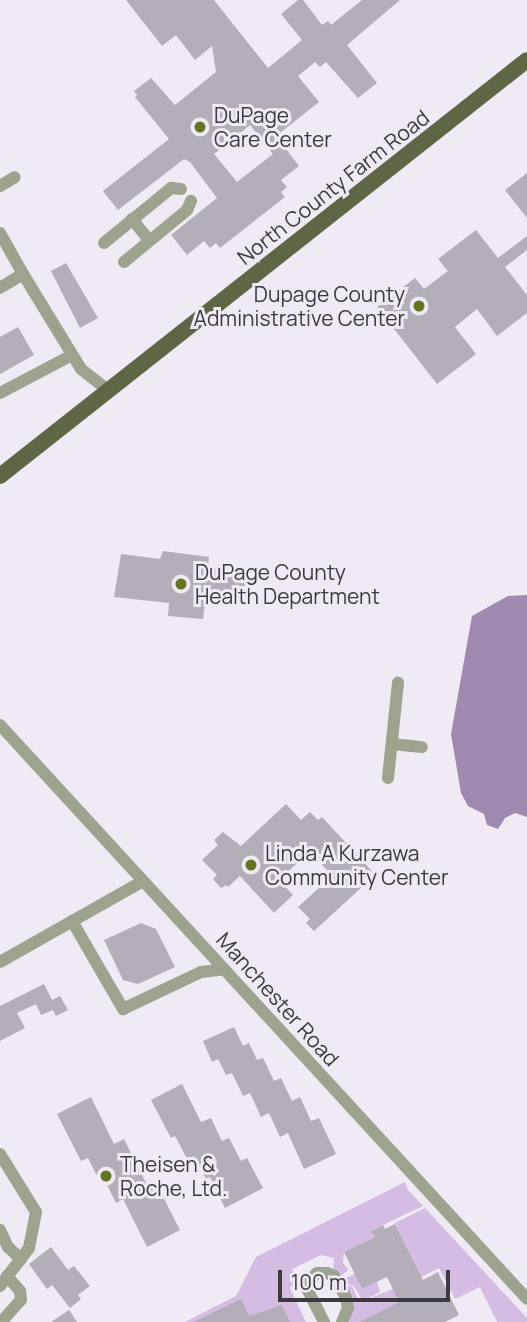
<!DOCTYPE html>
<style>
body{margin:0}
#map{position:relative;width:527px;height:1322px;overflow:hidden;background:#f0eaf4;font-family:Manrope,sans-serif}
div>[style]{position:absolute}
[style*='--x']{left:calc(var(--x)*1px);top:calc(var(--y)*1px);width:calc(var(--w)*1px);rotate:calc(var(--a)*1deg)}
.green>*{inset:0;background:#d4bce3}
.water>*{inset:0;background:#a08aaf}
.building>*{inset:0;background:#b3aeb7}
.minor>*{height:12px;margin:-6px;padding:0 6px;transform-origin:6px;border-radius:6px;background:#9ea390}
.major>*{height:16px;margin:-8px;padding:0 8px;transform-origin:8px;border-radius:8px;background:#5e6645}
.dots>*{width:19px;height:19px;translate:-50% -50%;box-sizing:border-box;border:4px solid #f0eaf4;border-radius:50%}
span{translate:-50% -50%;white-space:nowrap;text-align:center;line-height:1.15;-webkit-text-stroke:6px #f0eaf4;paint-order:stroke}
.poi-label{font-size:21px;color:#3c3a3e}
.left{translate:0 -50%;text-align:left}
.right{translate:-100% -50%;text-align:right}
.street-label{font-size:21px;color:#3c3a3e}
.scale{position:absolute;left:278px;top:1270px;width:172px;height:32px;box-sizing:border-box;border:4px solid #3c3a3e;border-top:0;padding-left:9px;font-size:21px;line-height:24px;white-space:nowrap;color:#3c3a3e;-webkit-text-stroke:5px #f0eaf4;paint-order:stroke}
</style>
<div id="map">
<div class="green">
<i style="clip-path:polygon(405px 1182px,408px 1190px,423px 1206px,372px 1230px,375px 1237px,344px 1252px,343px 1263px,348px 1269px,346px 1272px,340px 1276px,333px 1270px,334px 1258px,321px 1255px,292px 1269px,297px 1282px,290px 1288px,306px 1322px,185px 1322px,236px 1296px,256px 1257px)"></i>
<i style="clip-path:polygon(425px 1208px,527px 1318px,527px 1322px,497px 1322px,480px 1287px,455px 1299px,439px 1268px,421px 1277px,395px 1223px)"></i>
<i style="clip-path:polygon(355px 1274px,362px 1289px,377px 1282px,380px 1292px,367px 1299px,361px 1298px,354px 1286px,346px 1284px,343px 1279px)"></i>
<i style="clip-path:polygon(347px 1286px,352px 1286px,357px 1297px,364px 1301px,393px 1289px,406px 1299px,359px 1322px,349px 1322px,353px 1305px)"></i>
</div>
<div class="water">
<i style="clip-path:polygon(527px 595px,527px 817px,515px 813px,505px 818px,498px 829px,487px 825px,484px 814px,468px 806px,461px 793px,451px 734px,472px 616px,508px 596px)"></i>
</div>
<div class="building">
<i style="clip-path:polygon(evenodd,126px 0,214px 0,268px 68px,302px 40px,281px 14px,298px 0,303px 0,322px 25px,328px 21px,331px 25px,362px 0,400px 0,347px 45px,377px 83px,358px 98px,326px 62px,320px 67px,315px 62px,298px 76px,319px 102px,276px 136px,299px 166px,281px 180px,287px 187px,281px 192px,285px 197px,220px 248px,216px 243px,210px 248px,204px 241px,187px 255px,171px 235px,217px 198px,190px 162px,184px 159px,118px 210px,103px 191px,169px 139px,135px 97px,137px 95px,134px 91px,151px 78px,175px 105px,216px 72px,212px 46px,195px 60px,176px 35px,162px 46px,126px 0,250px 125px,273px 154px,237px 182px,214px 154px,250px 125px)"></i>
<i style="clip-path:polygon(527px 173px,527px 218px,505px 190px)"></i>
<i style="clip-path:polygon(476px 230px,498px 258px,527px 236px,527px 250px,505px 267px,527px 295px,527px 313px,497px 336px,477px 309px,455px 327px,476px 354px,437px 384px,377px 307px,415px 278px,424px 289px,448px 271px,438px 259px)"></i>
<i style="clip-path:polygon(66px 263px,98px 318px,80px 328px,51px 271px)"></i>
<i style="clip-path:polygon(18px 327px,34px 355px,0 374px,0 337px)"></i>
<i style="clip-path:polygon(163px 551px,209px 557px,208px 567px,247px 571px,245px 602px,206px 597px,203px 619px,168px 616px,169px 603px,114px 597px,121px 554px,160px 559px)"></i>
<i style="clip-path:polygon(286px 804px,301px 820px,310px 812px,318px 820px,322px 817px,372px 871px,358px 883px,362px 887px,314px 931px,306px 923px,310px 919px,298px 907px,332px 876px,310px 851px,279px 880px,293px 895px,274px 913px,240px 876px,228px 887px,226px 885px,221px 888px,213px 879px,217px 875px,202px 860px,218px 845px,214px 840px,223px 832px,241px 846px)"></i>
<i style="clip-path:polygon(141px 923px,156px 929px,175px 967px,138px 984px,123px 980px,104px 940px)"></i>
<i style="clip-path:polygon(44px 984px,52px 1000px,60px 996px,68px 1010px,56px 1016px,53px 1010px,41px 1015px,36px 1004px,17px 1013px,25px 1028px,0 1041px,0 1006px)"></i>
<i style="clip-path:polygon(234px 1027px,243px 1046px,249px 1043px,257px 1060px,263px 1058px,274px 1081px,281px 1078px,292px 1101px,300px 1097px,311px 1121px,319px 1118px,336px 1154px,304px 1169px,288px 1133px,280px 1137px,269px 1113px,261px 1117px,250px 1093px,243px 1096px,232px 1073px,226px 1075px,218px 1059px,212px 1062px,203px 1041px)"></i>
<i style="clip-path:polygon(182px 1084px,201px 1122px,211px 1118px,222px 1141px,229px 1138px,241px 1161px,247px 1158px,263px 1188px,225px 1208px,210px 1177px,206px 1179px,194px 1156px,187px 1159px,175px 1136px,171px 1138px,151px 1100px)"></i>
<i style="clip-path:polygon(91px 1097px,114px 1144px,124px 1139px,148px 1187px,156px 1183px,180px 1230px,147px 1247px,123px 1199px,116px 1203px,104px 1179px,100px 1182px,88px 1158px,81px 1161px,57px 1114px)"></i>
<i style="clip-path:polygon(395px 1224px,423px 1280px,438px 1272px,459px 1315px,445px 1322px,359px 1322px,399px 1302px,387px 1277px,362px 1289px,344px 1252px,375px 1237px,371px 1231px,383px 1225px,385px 1229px)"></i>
<i style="clip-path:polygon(51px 1247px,68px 1270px,74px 1266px,90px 1286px,78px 1295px,81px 1299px,70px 1308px,52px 1285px,47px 1289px,29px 1264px)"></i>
<i style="clip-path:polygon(241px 1299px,249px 1316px,282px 1305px,290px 1322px,194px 1322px)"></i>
<i style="clip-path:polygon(69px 1310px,77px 1322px,51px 1322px)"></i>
</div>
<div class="minor">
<i style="--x:0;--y:186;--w:17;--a:-31"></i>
<i style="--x:132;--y:219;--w:27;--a:51"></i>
<i style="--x:0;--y:233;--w:47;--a:60.7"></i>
<i style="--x:23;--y:274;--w:27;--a:149"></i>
<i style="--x:104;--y:243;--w:87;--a:-39.4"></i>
<i style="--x:171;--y:188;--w:10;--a:6"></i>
<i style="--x:124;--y:262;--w:82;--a:-39.5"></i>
<i style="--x:187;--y:210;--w:10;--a:-66"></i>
<i style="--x:23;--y:274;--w:111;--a:58.6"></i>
<i style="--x:81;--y:369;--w:36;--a:38"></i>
<i style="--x:0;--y:393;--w:81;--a:-27.8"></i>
<i style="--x:0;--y:725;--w:779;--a:47.44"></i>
<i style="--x:392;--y:744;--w:30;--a:6"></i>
<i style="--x:388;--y:778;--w:96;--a:-84"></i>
<i style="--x:72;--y:921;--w:102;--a:59.9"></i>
<i style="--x:123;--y:1009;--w:86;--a:-25.4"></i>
<i style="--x:201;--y:972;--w:23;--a:-7"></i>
<i style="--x:0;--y:962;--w:164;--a:-29.5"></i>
<i style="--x:0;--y:1154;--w:68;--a:58.2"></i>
<i style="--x:36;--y:1212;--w:37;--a:101"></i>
<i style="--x:29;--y:1248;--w:48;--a:127.3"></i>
<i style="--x:0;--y:1230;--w:19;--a:65"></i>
<i style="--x:8;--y:1247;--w:18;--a:43"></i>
<i style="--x:1;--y:1322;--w:30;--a:-48"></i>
<i style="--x:21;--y:1300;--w:9;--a:-96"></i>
<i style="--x:20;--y:1291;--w:20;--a:-131"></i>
<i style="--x:324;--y:1322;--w:38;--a:-117"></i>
<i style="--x:307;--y:1288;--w:7;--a:-74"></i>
<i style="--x:309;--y:1281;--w:11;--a:-45"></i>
<i style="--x:317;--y:1273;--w:10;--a:0"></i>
<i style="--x:327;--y:1273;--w:8;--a:23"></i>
<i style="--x:334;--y:1276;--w:25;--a:61"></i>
<i style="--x:346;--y:1298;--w:10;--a:79"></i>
<i style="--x:348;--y:1308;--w:15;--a:113"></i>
</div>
<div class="major">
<i style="--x:0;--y:476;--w:671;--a:-38.29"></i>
</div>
<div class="dots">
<i style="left:200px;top:127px;background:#657421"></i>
<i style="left:419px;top:306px;background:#657421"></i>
<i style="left:181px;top:584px;background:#657421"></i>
<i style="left:251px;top:865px;background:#657421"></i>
<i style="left:106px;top:1176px;background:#657421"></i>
</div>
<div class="poi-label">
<span class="left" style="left:214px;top:127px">DuPage<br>Care Center</span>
<span class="right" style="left:405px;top:306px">Dupage County<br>Administrative Center</span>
<span class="left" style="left:195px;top:584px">DuPage County<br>Health Department</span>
<span class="left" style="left:265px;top:865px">Linda A Kurzawa<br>Community Center</span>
<span class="left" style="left:120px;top:1176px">Theisen &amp;<br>Roche, Ltd.</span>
</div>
<div class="street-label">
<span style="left:333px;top:187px;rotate:-38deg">North County Farm Road</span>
<span style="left:278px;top:999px;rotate:48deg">Manchester Road</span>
</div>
<div class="scale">100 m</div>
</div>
